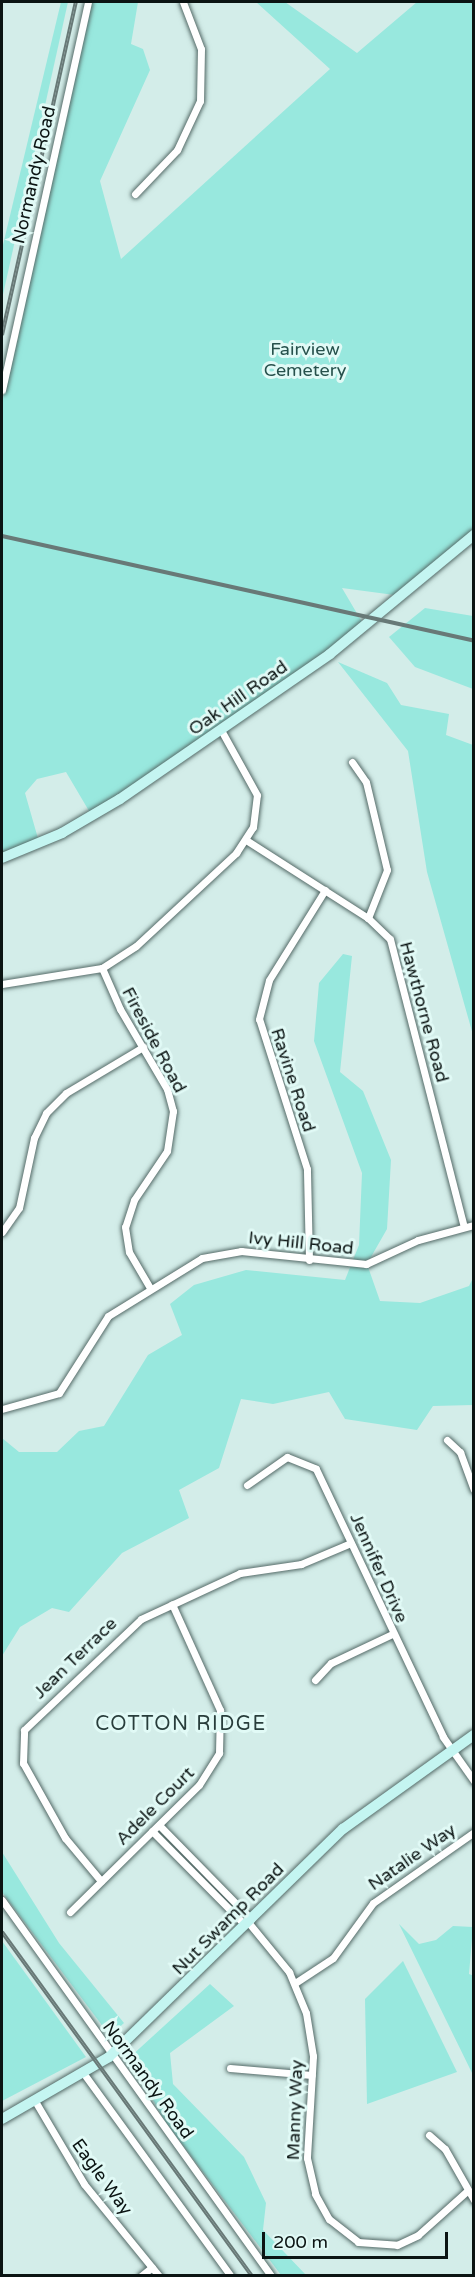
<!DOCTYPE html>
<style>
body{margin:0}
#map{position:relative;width:475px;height:2277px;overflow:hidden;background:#d3ede9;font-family:"Varela Round",sans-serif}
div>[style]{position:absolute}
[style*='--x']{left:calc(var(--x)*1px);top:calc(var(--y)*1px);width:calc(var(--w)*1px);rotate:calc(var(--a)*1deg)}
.green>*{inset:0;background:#98e8de}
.roads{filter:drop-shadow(0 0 2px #556b68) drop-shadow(0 0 2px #556b68)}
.street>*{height:7px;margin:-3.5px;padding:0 3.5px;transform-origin:3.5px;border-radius:3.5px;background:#fff}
.secondary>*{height:10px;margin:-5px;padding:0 5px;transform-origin:5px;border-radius:5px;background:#c4f5f1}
.rail>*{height:4px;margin-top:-2px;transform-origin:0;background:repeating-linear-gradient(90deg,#e1faf6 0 4.5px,#687977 0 9px);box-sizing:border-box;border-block:2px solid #687977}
span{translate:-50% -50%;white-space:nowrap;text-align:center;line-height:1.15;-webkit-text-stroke:6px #e1faf6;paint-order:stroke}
.street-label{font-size:18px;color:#0b1413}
.park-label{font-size:18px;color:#26514c}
.neighbourhood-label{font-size:20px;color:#283d3b;letter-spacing:1.5px}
.frame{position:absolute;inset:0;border:3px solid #0b1413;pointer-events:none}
.scale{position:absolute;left:262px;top:2232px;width:186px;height:27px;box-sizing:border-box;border:3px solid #0b1413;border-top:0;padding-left:8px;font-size:18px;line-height:21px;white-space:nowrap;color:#0b1413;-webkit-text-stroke:4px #e1faf6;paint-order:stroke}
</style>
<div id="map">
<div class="green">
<i style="clip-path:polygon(61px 2px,68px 2px,2px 299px,2px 249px)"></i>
<i style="clip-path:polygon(91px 2px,138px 2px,131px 44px,143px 49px,150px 70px,100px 181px,121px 259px,330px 69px,256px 2px,285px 2px,357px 53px,417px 2px,473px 2px,473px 529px,402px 596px,342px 588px,365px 627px,92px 816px,66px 772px,37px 779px,25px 793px,39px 842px,2px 857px,2px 403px)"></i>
<i style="clip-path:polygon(425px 608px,473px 616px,473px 689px,415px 667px,389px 637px)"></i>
<i style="clip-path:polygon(338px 662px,387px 683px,401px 705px,449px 714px,446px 735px,473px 745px,473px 1035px,427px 872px,408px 751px)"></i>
<i style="clip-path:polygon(343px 954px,352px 956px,340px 1072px,363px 1091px,391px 1160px,387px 1229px,367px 1264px,380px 1301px,420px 1303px,469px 1286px,473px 1278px,473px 1405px,433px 1406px,417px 1430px,345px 1419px,329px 1392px,273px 1404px,241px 1399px,219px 1468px,179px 1490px,189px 1518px,122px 1553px,69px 1612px,52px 1608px,20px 1627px,2px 1656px,2px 1438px,19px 1452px,57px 1452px,79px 1431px,104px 1426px,148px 1355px,182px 1335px,170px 1304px,194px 1285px,246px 1270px,345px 1280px,359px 1245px,362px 1173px,314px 1041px,319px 983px)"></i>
<i style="clip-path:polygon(2px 1852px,59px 1943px,124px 2023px,110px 2036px,2px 1892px)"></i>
<i style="clip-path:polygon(399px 1924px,419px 1944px,436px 1940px,453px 1926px,473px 1927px,469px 1974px,474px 1976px,473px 2075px)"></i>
<i style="clip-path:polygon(2px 1941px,86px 2057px,2px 2101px)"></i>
<i style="clip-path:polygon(403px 1961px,457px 2072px,367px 2104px,365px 1999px)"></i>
<i style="clip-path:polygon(210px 1984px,234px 2006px,170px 2053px,173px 2084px,244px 2157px,266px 2203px,263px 2230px,306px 2275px,281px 2275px,166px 2123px,129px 2058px)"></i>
</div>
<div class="roads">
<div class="street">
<i style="--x:135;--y:194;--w:61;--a:-46.3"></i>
<i style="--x:177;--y:150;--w:54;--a:-64.9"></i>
<i style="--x:200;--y:101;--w:52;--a:-88.9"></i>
<i style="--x:201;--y:49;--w:50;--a:-111"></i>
<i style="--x:2;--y:390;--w:397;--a:-77.5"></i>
<i style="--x:352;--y:762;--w:24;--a:55"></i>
<i style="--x:366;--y:782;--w:90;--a:76.6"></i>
<i style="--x:387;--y:870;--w:52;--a:111.6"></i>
<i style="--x:246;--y:840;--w:145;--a:32.6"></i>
<i style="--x:368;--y:918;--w:30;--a:44"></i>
<i style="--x:390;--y:939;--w:297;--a:75.6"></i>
<i style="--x:102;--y:968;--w:45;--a:66.3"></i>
<i style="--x:120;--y:1009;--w:93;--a:59.6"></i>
<i style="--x:167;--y:1089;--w:23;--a:75"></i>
<i style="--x:173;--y:1111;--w:40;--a:98.5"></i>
<i style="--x:167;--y:1151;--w:59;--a:124"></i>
<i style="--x:134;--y:1200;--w:28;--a:108"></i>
<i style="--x:125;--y:1227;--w:25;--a:81"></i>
<i style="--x:129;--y:1252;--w:42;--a:59.7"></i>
<i style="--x:2;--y:984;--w:101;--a:-9.1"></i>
<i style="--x:102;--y:968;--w:40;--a:-32.9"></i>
<i style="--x:136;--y:946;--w:137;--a:-42.9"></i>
<i style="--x:236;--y:853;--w:31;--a:-57"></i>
<i style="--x:253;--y:827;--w:32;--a:-83"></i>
<i style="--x:257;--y:795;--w:74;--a:-119"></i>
<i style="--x:2;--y:1232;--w:29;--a:-55"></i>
<i style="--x:19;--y:1208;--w:72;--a:-77.9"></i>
<i style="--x:34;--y:1138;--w:28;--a:-64"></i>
<i style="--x:46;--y:1113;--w:28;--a:-45"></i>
<i style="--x:66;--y:1093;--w:90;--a:-30.9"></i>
<i style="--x:309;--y:1260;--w:91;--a:-91.3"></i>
<i style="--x:307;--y:1169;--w:157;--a:-107.7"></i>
<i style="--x:259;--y:1019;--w:40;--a:-75.6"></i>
<i style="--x:269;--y:980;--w:106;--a:-58.1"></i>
<i style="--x:2;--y:1409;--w:59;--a:-15.7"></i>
<i style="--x:59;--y:1393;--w:91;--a:-57.5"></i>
<i style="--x:108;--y:1316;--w:110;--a:-31.7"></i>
<i style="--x:202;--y:1258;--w:40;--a:-10"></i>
<i style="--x:241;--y:1251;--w:126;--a:5.9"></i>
<i style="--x:366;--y:1264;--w:57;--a:-24.8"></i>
<i style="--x:418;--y:1240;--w:58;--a:-15"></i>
<i style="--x:447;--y:1440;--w:18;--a:43"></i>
<i style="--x:460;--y:1452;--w:40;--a:69.8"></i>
<i style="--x:247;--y:1485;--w:49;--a:-35"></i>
<i style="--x:287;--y:1457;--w:31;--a:22"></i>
<i style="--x:316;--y:1469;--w:297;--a:64.6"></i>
<i style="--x:443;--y:1737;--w:54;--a:54.8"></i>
<i style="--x:315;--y:1680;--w:23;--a:-47"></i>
<i style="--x:331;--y:1663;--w:68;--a:-25.4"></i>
<i style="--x:159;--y:1825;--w:132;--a:45.6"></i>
<i style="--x:152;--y:1831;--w:132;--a:45.3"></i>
<i style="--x:101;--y:1881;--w:56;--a:-129.9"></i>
<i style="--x:65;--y:1838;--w:86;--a:-119.2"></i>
<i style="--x:23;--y:1763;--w:33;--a:-88"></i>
<i style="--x:24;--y:1730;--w:161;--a:-43.5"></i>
<i style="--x:141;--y:1619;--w:109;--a:-24.9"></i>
<i style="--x:240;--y:1573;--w:62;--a:-8.4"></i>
<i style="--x:301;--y:1564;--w:54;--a:-22.8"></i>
<i style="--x:2;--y:1900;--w:462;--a:54.4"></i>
<i style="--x:70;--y:1912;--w:181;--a:-44.6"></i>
<i style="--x:199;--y:1785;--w:38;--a:-58"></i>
<i style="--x:219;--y:1753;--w:43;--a:-88.7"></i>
<i style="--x:220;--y:1710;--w:116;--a:-114.4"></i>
<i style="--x:248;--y:1922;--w:65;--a:50.6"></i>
<i style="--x:289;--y:1972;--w:44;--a:67.5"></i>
<i style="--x:306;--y:2013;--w:44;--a:80.8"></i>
<i style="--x:313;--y:2056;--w:102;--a:93.4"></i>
<i style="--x:307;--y:2158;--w:37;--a:77"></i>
<i style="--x:315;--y:2194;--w:29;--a:61"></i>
<i style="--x:329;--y:2219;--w:37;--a:38"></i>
<i style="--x:358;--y:2242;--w:39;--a:4"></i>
<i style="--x:397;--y:2245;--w:23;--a:-25"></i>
<i style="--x:418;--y:2235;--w:66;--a:-41.9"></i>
<i style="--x:295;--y:1983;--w:45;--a:-33.3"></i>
<i style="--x:333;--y:1958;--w:68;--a:-54"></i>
<i style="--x:373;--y:1903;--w:123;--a:-35.1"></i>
<i style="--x:230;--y:2068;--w:82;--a:4.9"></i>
<i style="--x:84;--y:2074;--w:250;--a:54"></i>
<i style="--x:35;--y:2101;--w:96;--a:59.4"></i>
<i style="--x:84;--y:2184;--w:119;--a:50.8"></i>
<i style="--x:429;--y:2135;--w:21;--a:41"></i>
<i style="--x:445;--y:2149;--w:59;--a:60.4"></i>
<i style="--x:141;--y:2276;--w:14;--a:-39"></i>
</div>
<div class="secondary">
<i style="--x:2;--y:858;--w:65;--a:-22.6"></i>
<i style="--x:62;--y:833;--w:67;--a:-30.4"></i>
<i style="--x:120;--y:799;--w:255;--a:-34.6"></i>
<i style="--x:330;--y:654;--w:187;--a:-39.6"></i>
<i style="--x:2;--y:2119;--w:124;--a:-30.1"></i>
<i style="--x:109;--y:2057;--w:327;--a:-44.3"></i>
<i style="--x:343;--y:1829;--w:161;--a:-35.7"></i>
</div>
</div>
<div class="rail">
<i style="--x:2;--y:335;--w:341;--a:-77.5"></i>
<i style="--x:2;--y:536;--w:484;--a:12.5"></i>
<i style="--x:2;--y:1932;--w:425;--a:54"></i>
</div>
<div class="street-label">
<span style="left:34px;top:175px;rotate:-77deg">Normandy Road</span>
<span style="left:238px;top:698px;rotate:-35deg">Oak Hill Road</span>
<span style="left:424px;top:1012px;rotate:75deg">Hawthorne Road</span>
<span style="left:154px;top:1040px;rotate:62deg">Fireside Road</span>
<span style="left:293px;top:1080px;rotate:72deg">Ravine Road</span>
<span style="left:301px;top:1243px;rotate:6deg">Ivy Hill Road</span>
<span style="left:379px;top:1568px;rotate:66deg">Jennifer Drive</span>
<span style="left:75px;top:1658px;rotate:-44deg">Jean Terrace</span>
<span style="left:155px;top:1806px;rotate:-45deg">Adele Court</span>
<span style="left:412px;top:1857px;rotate:-35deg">Natalie Way</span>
<span style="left:228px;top:1919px;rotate:-45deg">Nut Swamp Road</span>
<span style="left:148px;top:2080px;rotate:54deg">Normandy Road</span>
<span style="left:295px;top:2110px;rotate:-88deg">Manny Way</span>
<span style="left:102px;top:2177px;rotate:54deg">Eagle Way</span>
</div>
<div class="park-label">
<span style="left:305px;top:360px">Fairview<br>Cemetery</span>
</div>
<div class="neighbourhood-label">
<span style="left:181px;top:1724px">COTTON RIDGE</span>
</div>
<div class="frame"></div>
<div class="scale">200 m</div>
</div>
